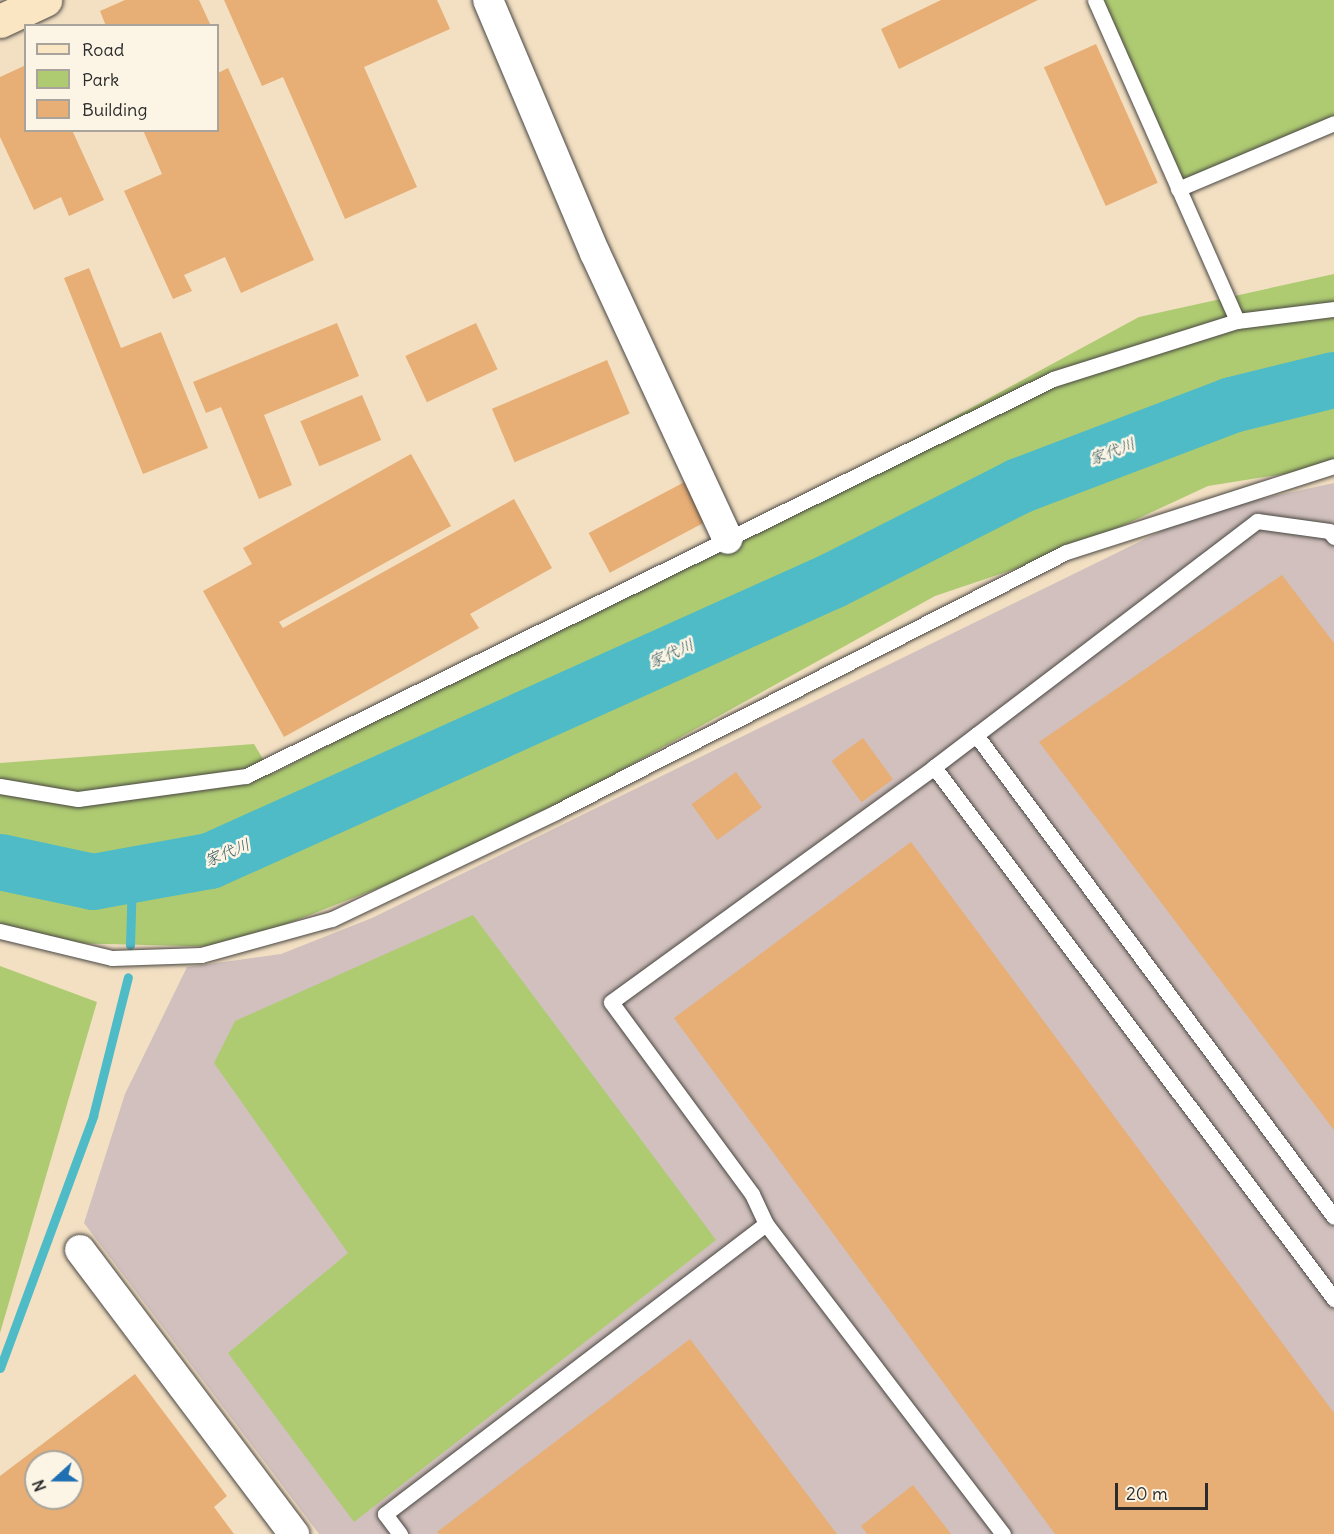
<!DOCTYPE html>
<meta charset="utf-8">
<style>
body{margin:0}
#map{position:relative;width:1334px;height:1534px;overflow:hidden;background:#f3e0c3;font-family:Delius,"Klee One",sans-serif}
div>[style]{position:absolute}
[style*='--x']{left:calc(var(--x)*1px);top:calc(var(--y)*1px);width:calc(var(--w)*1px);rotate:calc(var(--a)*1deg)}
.industrial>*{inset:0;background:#d1c0bd}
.green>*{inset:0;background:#aecb72}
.stream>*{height:9px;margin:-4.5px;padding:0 4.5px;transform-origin:4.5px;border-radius:4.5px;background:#4ebbc7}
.river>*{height:56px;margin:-28px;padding:0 28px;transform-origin:28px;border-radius:28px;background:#4ebbc7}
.building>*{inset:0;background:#e7ae75;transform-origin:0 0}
.roads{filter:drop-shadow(0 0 2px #494642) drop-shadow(0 0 2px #494642)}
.lane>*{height:15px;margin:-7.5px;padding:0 7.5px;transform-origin:7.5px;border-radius:7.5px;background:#fff}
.street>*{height:30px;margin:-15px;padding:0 15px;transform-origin:15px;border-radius:15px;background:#fff}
.secondary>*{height:33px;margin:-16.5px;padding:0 16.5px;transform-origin:16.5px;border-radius:16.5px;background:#fbe6c4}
span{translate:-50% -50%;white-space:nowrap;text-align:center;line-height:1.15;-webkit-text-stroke:5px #fcf5e5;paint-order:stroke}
.water-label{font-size:16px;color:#375d62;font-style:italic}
.legend{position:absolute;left:24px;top:24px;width:195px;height:108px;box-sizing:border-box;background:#fcf5e5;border:2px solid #a8a49b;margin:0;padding:8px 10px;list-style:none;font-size:18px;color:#2b2b2b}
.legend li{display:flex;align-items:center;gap:12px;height:30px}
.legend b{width:30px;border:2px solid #a8a49b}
.north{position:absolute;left:24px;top:1450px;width:60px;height:60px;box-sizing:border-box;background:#fcf5e5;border:2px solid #a8a49b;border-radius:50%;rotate:249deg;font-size:16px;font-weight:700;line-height:24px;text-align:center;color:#2b2b2b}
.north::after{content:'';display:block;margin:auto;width:21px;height:27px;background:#1f6fb2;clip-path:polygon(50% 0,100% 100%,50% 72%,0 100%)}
.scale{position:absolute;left:1115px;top:1483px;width:93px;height:27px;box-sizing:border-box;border:3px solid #2b2b2b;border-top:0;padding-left:8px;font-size:18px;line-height:21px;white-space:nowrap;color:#2b2b2b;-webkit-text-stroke:4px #fcf5e5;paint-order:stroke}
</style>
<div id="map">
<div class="industrial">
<i style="clip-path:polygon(1334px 483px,1334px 1534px,319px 1534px,84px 1223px,125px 1094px,187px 967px,281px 954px,372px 918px,1200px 512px)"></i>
</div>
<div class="green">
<i style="clip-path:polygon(1097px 0,1334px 0,1334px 121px,1180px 180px)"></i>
<i style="clip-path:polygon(1334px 274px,1334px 466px,1208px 486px,1066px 552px,935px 596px,481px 848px,228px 947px,65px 943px,0 927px,0 763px,254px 744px,272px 774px,679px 566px,1139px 317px)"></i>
<i style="clip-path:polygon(473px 915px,716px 1240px,354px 1522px,228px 1353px,348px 1253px,214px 1063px,235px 1021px)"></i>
<i style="clip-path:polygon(0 966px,97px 1002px,0 1333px)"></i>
</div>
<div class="stream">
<i style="--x:130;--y:945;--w:67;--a:-88.3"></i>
<i style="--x:0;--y:1368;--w:269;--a:-69.7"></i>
<i style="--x:93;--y:1116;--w:143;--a:-75.9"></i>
</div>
<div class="river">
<i style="--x:0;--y:862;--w:95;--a:12.1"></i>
<i style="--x:93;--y:882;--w:119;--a:-10.2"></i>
<i style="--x:210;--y:861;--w:682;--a:-24.24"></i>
<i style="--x:832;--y:581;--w:210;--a:-26.9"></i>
<i style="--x:1019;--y:486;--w:228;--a:-20.8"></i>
<i style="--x:1232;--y:405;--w:105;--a:-13.8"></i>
</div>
<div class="building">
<i style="clip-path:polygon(125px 0,199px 0,211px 26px,106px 26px,100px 11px)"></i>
<i style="clip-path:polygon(224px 0,437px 0,450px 29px,364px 67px,417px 187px,345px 219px,283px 77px,262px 86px)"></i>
<i style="clip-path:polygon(941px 0,1038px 0,899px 69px,881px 29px)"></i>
<i style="left:1096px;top:44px;width:152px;height:57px;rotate:66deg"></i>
<i style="clip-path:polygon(26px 65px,26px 130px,72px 130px,104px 200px,69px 216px,61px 197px,34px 210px,0 137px,0 77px)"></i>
<i style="clip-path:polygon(228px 68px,314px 260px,241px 293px,225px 257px,184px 275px,192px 291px,173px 299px,124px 191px,162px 174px,143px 130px,218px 130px,218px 73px)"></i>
<i style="clip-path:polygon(89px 268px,121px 348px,161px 332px,208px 448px,143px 474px,64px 278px)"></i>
<i style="clip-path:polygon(337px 323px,359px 376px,264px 415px,292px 485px,259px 499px,221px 407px,206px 413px,193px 382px)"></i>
<i style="left:476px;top:323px;width:51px;height:78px;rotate:65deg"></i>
<i style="left:607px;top:360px;width:58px;height:125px;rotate:67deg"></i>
<i style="left:362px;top:395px;width:49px;height:67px;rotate:67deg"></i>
<i style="clip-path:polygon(411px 454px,451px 526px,279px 622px,283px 628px,514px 499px,552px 568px,470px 614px,479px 628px,284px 737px,203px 591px,252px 564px,243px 548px)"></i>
<i style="left:692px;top:478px;width:45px;height:117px;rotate:62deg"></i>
<i style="clip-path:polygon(1282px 575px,1334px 643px,1334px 1130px,1039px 742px)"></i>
<i style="left:863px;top:738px;width:51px;height:39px;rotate:54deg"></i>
<i style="left:736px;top:772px;width:44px;height:55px;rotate:54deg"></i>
<i style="clip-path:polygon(911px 842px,1334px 1413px,1334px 1534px,1055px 1534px,674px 1018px)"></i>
<i style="clip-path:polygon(690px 1339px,837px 1534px,439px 1534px,437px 1532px)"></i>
<i style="clip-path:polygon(evenodd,135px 1374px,227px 1496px,214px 1507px,234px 1534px,0 1534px,0 1476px,135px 1374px,36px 1462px,72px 1462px,72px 1498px,36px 1498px,36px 1462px)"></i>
<i style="clip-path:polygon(913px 1485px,951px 1534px,867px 1534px,861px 1526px)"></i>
</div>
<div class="roads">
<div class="lane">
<i style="--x:1095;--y:0;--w:351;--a:66.1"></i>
<i style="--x:1178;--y:189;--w:169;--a:-22.9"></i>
<i style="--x:976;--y:735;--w:600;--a:53.4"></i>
<i style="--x:934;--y:767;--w:406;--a:-37.3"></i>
<i style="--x:1257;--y:521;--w:73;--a:7.9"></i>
<i style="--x:1329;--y:531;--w:8;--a:50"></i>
<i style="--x:0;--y:786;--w:79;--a:9.5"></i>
<i style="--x:78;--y:799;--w:170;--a:-7.8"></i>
<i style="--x:246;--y:776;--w:899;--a:-26.19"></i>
<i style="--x:1053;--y:379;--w:193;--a:-17.5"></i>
<i style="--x:1237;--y:321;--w:98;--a:-7.1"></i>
<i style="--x:0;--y:931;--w:115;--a:13.6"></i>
<i style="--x:112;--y:958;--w:89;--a:-1.9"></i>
<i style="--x:201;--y:955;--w:136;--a:-15.4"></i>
<i style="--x:332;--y:919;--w:248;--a:-25.5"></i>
<i style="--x:556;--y:812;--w:572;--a:-27.01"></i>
<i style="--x:1066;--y:552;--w:281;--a:-17.8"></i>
<i style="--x:400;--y:1534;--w:25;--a:-127"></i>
<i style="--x:385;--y:1514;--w:479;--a:-37.3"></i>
<i style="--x:1003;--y:1534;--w:390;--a:-127.4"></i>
<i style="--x:766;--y:1224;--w:33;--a:-115"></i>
<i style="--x:752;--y:1194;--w:238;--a:-126.3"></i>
<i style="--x:611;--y:1002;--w:399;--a:-36"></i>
<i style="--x:934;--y:767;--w:666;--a:53.06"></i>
</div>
<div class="street">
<i style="--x:488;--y:0;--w:275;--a:67.1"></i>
<i style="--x:595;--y:253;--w:315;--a:65.1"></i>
<i style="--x:80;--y:1250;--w:356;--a:53"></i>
</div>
<div class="secondary">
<i style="--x:0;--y:21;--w:50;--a:-25"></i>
</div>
</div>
<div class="water-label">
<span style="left:1112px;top:451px;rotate:-21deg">家代川</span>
<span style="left:671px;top:653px;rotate:-24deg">家代川</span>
<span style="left:227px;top:852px;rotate:-22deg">家代川</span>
</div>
<ul class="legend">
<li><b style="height:8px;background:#fbe6c4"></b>Road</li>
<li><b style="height:16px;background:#aecb72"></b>Park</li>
<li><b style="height:16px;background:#e7ae75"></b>Building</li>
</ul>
<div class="north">N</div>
<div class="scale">20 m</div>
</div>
